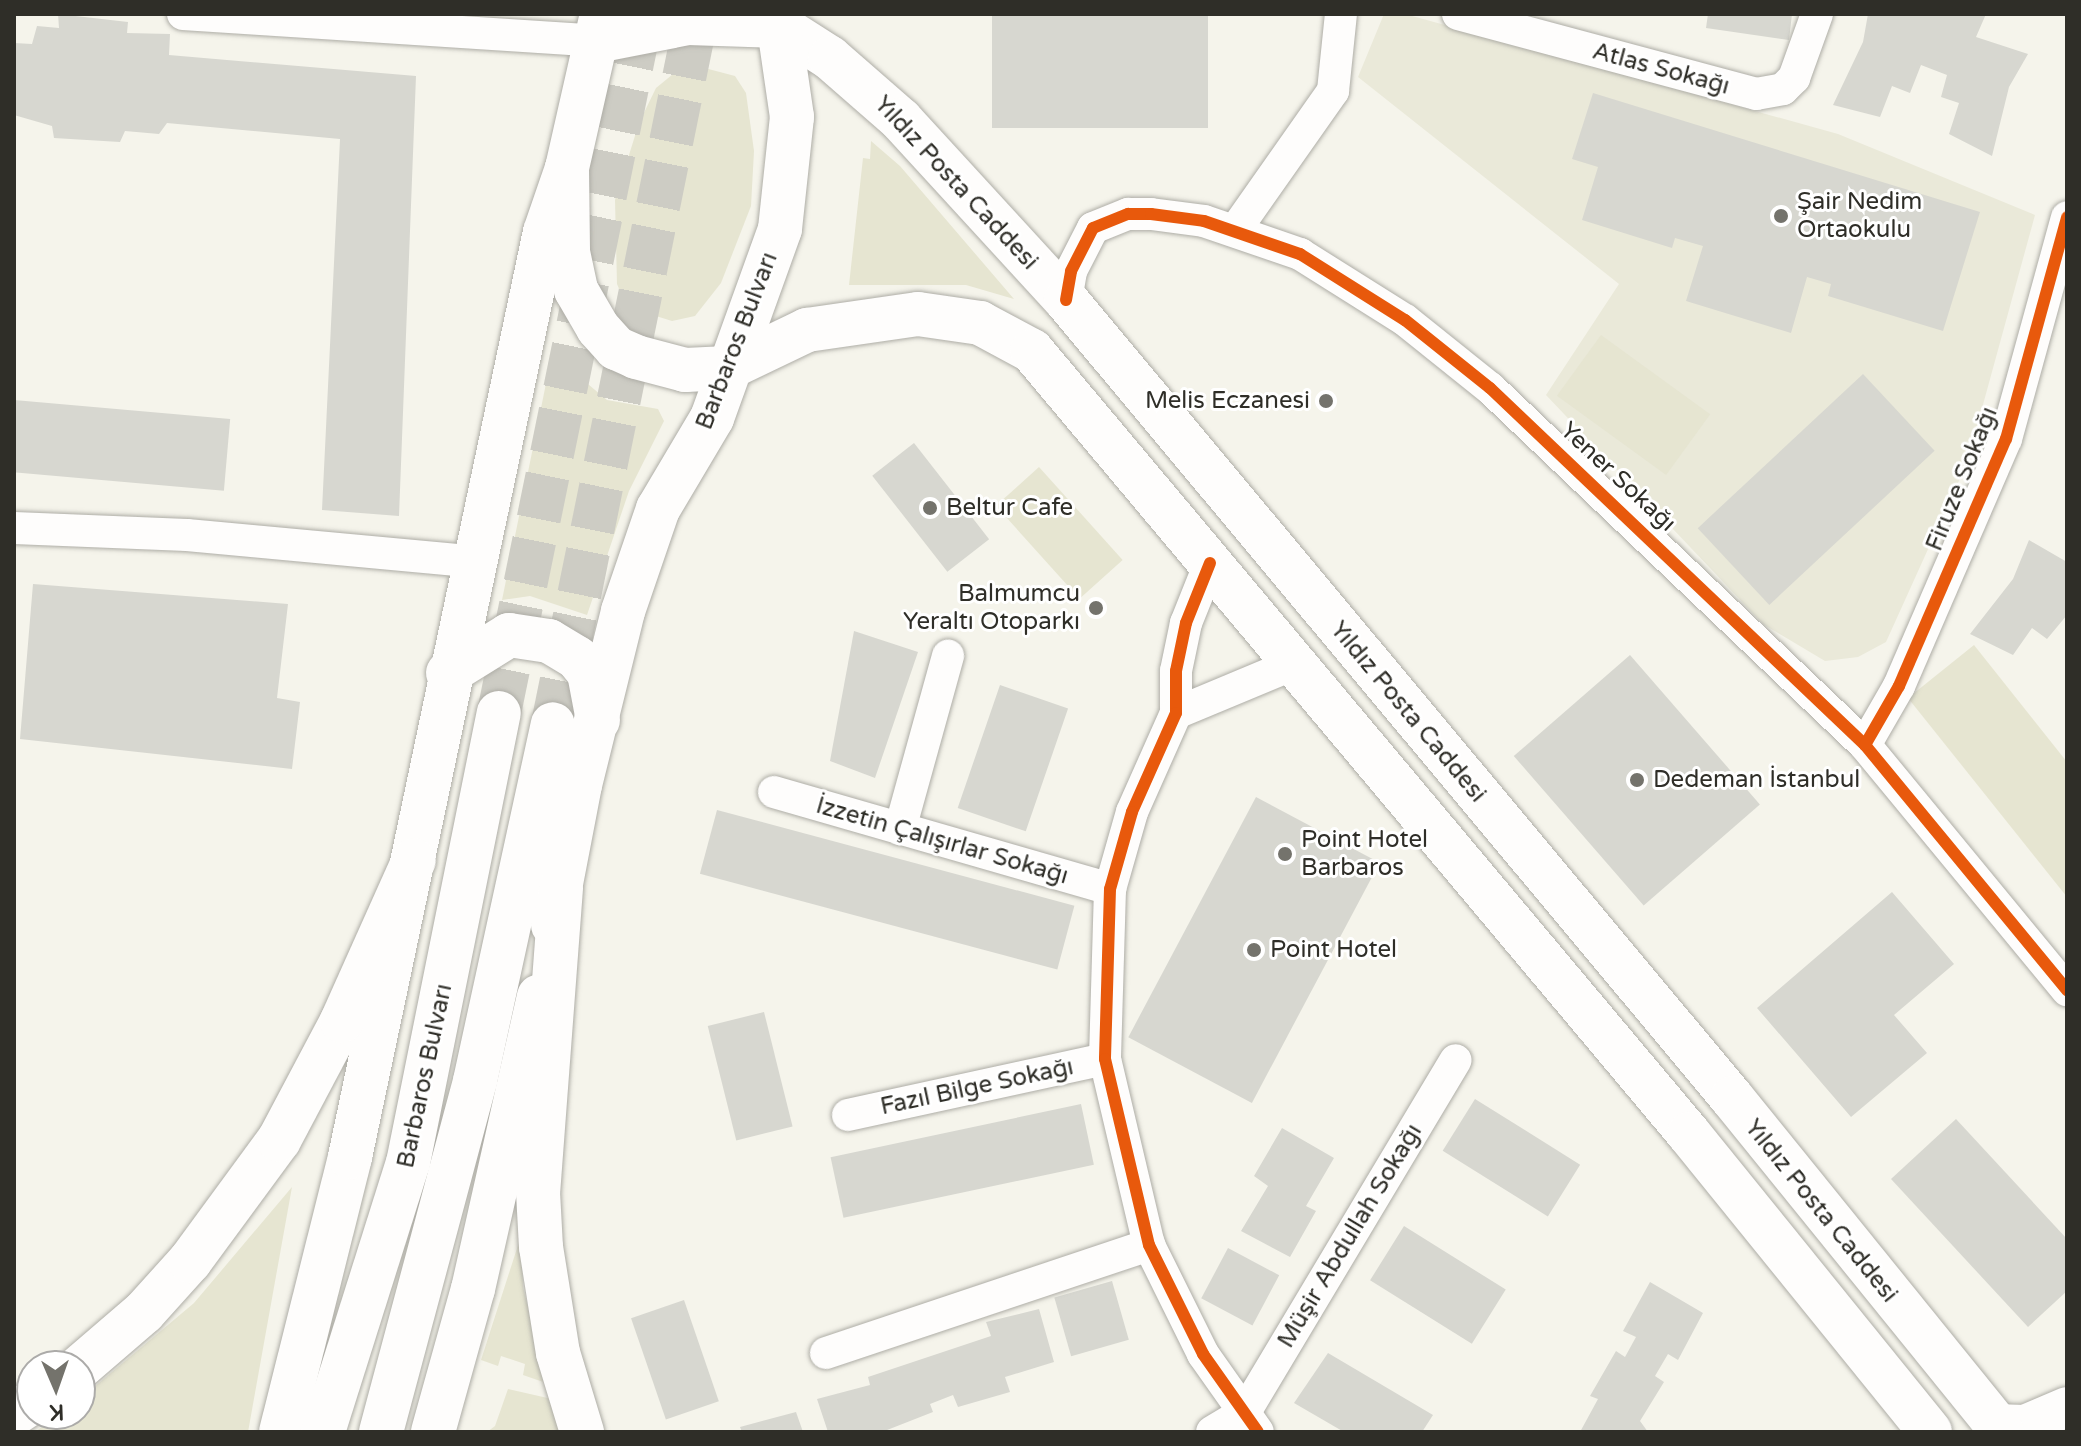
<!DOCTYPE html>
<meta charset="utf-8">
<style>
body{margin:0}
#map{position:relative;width:2081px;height:1446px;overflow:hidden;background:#f5f4eb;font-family:"Varela Round",sans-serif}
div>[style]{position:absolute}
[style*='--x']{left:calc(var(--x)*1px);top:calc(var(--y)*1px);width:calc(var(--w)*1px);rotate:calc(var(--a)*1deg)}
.built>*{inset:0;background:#eae9d9}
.green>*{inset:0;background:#e6e5d1;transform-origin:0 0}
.building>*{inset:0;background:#d7d7d0;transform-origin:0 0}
.primary-tunnel>*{height:44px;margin-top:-22px;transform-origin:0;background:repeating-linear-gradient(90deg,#cdccc4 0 44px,transparent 0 66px)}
.roads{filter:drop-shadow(0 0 2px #aeada6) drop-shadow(0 0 2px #aeada6)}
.minor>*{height:32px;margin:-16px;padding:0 16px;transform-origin:16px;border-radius:16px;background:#fefdfc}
.tertiary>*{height:40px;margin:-20px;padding:0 20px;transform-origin:20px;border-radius:20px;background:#fefdfc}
.primary>*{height:44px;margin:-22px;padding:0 22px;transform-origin:22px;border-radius:22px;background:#fefdfc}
.trunk>*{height:44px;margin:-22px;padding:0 22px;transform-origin:22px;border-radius:22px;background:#fefdfc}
.cycleway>*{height:12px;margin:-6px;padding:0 6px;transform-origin:6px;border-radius:6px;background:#e8590c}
.dots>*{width:22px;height:22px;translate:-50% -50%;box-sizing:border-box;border:4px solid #fff;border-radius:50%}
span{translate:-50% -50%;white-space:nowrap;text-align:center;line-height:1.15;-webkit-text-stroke:6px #fff;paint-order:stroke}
.street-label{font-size:24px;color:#2f2e28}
.poi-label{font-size:24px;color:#2f2e28}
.left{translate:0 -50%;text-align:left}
.right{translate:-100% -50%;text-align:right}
.frame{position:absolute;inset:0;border:16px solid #2f2e28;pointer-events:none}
.north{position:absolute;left:16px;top:1350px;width:80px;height:80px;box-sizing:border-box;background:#fff;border:2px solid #acaba9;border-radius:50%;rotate:178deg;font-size:22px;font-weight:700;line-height:32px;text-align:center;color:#2f2e28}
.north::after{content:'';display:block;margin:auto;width:28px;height:36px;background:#74736c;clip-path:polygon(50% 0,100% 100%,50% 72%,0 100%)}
</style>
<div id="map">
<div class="built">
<i style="clip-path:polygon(1384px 14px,1405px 14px,1838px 134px,2035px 215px,1967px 463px,1886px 642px,1858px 657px,1825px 661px,1763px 624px,1546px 395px,1619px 284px,1358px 77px)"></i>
</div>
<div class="green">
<i style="clip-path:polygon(697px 66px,735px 76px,746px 93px,754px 151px,751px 206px,721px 283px,695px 316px,672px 321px,627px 307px,617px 284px,615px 200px,639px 123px,656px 88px,678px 70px)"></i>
<i style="clip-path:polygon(871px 141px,900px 166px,1014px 299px,966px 285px,849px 285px,863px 158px,870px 159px)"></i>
<i style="left:1601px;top:335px;width:135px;height:75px;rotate:36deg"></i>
<i style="clip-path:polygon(552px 354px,607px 400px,658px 409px,664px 421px,629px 491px,587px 615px,530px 596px,502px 600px)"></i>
<i style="left:1039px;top:467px;width:125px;height:58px;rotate:48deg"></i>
<i style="clip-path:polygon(1974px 645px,2067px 762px,2067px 897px,1908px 698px)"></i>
<i style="clip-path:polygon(292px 1187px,248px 1432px,35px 1432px,59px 1414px,80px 1414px,80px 1399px,194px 1303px)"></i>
<i style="clip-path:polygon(521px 1236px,523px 1287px,546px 1383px,523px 1375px,525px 1364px,501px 1356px,498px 1366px,481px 1360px)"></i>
<i style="clip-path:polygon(508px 1389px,552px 1399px,562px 1432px,487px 1432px,495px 1426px)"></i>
</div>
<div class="building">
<i style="clip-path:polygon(58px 14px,128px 22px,127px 33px,170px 34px,169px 55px,416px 76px,399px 516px,322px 510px,340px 139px,167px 123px,159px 134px,125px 131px,120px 142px,54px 138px,52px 126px,14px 115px,14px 43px,32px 44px,37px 26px,59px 28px)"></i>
<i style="left:992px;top:14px;width:216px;height:114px"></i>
<i style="clip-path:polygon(1708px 14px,1792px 14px,1789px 40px,1706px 28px)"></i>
<i style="clip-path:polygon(1868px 14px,1986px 14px,1976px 37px,2028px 54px,2009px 87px,1992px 156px,1949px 134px,1959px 103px,1941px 97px,1947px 75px,1921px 65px,1910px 93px,1892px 86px,1880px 117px,1833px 105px,1863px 42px)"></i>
<i style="clip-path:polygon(1593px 93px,1980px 212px,1943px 331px,1828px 296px,1831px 284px,1807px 277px,1791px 333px,1686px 301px,1703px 246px,1675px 238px,1672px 248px,1582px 220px,1598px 167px,1572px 159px)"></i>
<i style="left:1863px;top:374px;width:105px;height:226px;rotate:47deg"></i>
<i style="left:14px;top:400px;width:217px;height:72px;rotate:5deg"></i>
<i style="left:914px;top:443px;width:122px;height:53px;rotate:52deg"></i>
<i style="clip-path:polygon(2029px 540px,2067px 562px,2067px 615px,2047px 639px,2032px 628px,2013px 655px,1970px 634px,2013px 579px)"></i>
<i style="clip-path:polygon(33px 584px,288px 604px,277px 698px,300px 702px,292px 769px,20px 739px)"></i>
<i style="clip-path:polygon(854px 631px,918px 652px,875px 778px,830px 761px)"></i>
<i style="left:1630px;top:655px;width:198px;height:154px;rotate:49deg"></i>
<i style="left:1000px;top:685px;width:72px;height:130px;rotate:19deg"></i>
<i style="left:1256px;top:797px;width:140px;height:272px;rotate:28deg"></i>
<i style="left:717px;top:810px;width:370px;height:66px;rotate:15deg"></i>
<i style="clip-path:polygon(1892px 892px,1954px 964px,1894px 1015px,1927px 1053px,1851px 1117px,1757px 1008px)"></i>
<i style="left:764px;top:1012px;width:118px;height:58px;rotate:76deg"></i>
<i style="left:1475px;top:1099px;width:124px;height:61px;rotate:32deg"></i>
<i style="left:1081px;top:1104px;width:62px;height:256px;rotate:78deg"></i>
<i style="clip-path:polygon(1956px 1119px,2067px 1239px,2067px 1291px,2028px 1327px,1891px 1179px)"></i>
<i style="clip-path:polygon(1282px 1128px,1334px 1158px,1306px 1206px,1316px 1211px,1290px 1257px,1241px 1231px,1268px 1186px,1254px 1176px)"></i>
<i style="left:1404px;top:1226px;width:120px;height:64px;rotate:32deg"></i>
<i style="left:1228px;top:1248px;width:58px;height:57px;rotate:28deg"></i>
<i style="left:1112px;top:1281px;width:61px;height:60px;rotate:74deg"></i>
<i style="clip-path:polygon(1650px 1282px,1703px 1313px,1678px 1360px,1668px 1354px,1655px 1376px,1664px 1382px,1640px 1421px,1648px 1432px,1580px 1432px,1598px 1399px,1590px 1396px,1616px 1351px,1625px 1357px,1636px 1337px,1623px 1331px)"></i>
<i style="left:684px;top:1300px;width:107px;height:56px;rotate:71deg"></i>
<i style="clip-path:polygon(1039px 1309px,1054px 1362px,1005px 1377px,1010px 1392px,958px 1407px,953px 1395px,930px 1404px,933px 1412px,882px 1432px,828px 1432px,817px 1399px,870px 1385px,868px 1377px,991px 1336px,986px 1322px)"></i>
<i style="clip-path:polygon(1328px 1353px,1433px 1415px,1422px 1432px,1344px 1432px,1294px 1403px)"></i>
<i style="clip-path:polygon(796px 1412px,803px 1432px,742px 1432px,740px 1427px)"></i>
</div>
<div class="primary-tunnel">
<i style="--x:499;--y:713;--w:713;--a:-78.44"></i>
<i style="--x:553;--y:724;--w:724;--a:-78.53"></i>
</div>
<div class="roads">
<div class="minor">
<i style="--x:183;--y:14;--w:415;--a:3.7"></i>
<i style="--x:1458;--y:14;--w:309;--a:15"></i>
<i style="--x:1756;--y:94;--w:27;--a:-10"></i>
<i style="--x:1783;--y:89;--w:16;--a:-45"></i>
<i style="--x:1794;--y:78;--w:68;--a:-70.2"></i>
<i style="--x:1236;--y:229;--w:169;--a:-54.9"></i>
<i style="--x:1333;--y:91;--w:77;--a:-84.1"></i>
<i style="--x:1066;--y:300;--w:29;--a:-80"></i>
<i style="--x:1071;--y:271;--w:48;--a:-62.9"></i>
<i style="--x:1093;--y:228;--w:38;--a:-22"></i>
<i style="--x:1128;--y:214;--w:23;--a:0"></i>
<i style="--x:1151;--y:214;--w:53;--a:7.5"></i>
<i style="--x:1204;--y:221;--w:102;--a:19"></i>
<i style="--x:1300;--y:254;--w:124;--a:32.2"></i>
<i style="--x:1405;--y:320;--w:109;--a:38.7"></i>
<i style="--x:1490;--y:388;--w:518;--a:43.59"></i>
<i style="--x:1865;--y:745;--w:318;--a:50.5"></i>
<i style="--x:14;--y:528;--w:173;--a:2.3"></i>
<i style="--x:187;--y:535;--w:290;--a:5.3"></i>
<i style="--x:1210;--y:563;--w:65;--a:111.8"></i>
<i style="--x:1186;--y:623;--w:49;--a:101.8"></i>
<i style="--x:1176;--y:671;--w:42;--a:90"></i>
<i style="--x:1176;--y:713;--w:108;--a:114"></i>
<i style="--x:1132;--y:812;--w:80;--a:105.9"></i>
<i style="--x:1110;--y:889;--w:170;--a:91.7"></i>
<i style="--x:1105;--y:1059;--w:191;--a:76.7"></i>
<i style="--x:1149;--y:1245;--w:122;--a:63.6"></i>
<i style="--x:1203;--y:1354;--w:95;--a:54.8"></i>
<i style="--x:1176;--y:713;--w:130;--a:-22.6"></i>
<i style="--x:1865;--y:745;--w:68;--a:-60"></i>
<i style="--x:1899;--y:686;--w:269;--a:-66.6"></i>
<i style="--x:2006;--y:439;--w:230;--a:-74.6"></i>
<i style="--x:774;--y:792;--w:350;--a:16.1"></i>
<i style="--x:900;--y:829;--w:180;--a:-74.5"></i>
<i style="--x:848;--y:1115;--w:263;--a:-12.3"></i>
<i style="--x:826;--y:1353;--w:341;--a:-18.5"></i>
<i style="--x:1212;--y:1432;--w:39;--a:-31"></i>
<i style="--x:1245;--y:1412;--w:410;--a:-59.1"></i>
</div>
<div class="tertiary">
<i style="--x:1994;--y:1424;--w:31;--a:2"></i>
<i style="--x:2025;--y:1425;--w:46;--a:-23.2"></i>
</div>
<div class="primary">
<i style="--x:597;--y:41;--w:93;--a:-11.2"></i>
<i style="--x:688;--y:23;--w:92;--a:1.9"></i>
<i style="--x:780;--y:26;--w:59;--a:32.6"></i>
<i style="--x:830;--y:58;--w:94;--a:41.1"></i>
<i style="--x:901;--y:120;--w:244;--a:47.5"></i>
<i style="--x:1066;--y:300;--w:1039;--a:50.15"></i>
<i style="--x:1732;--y:1098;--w:429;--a:51"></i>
<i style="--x:567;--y:168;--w:84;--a:89.3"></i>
<i style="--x:568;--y:252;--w:39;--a:78"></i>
<i style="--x:576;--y:290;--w:44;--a:59.9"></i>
<i style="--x:598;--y:328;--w:27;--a:48"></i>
<i style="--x:616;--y:348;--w:22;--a:24"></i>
<i style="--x:636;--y:357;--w:51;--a:14.9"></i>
<i style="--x:685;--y:370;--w:43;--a:-2.7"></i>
<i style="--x:728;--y:368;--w:88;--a:-25.7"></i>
<i style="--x:807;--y:330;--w:112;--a:-8.2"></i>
<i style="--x:918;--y:314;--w:63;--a:8.3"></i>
<i style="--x:980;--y:323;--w:59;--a:28.3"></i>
<i style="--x:1032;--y:351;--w:1022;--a:50"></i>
<i style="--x:1689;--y:1134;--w:383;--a:51"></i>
<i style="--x:448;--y:673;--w:72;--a:-31.9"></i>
<i style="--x:509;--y:635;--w:40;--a:8.5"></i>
<i style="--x:549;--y:641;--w:33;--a:31"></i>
<i style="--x:577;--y:658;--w:19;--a:51"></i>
<i style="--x:589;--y:673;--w:48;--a:79.2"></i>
<i style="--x:553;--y:925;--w:143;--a:-79.1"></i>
<i style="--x:580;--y:785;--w:179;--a:-76.1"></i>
<i style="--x:623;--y:611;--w:108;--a:-71.1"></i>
<i style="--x:658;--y:509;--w:106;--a:-59.3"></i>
<i style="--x:712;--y:418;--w:201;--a:-70.2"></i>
<i style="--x:780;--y:229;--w:113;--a:-83.9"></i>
<i style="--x:792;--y:117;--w:104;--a:-98.3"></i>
<i style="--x:281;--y:1432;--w:284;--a:-75.9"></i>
<i style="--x:350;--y:1157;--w:945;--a:-78.1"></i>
<i style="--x:545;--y:232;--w:68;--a:-71"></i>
<i style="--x:567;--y:168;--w:158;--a:-77.2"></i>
<i style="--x:323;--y:1432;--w:282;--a:-72.5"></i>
<i style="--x:408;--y:1163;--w:459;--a:-78.6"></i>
<i style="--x:381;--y:1432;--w:363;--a:-75"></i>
<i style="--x:475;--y:1081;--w:365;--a:-77.7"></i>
<i style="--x:433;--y:1432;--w:148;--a:-74.4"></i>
<i style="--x:473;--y:1289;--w:300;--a:-77.3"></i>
</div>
<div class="trunk">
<i style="--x:561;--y:888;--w:305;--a:94.3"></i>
<i style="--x:538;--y:1192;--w:55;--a:86.9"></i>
<i style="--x:541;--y:1247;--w:107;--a:80.9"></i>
<i style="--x:558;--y:1353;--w:83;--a:73.1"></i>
<i style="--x:80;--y:1367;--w:84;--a:-40.7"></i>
<i style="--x:144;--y:1312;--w:69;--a:-48"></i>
<i style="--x:190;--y:1261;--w:150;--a:-53.7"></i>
<i style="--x:279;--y:1140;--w:135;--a:-62.1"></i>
<i style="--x:342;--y:1021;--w:176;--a:-65.9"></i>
<i style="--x:14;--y:1414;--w:22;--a:-34"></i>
</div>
</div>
<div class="cycleway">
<i style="--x:1066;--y:300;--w:29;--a:-80"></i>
<i style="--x:1071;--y:271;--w:48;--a:-62.9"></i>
<i style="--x:1093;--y:228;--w:38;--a:-22"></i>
<i style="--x:1128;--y:214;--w:23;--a:0"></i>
<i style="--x:1151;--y:214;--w:53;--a:7.5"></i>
<i style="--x:1204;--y:221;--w:102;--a:19"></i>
<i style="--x:1300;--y:254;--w:124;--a:32.2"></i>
<i style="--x:1405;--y:320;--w:109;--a:38.7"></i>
<i style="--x:1490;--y:388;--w:518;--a:43.59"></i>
<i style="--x:1865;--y:745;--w:318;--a:50.5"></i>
<i style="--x:1210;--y:563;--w:65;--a:111.8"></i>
<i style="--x:1186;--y:623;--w:49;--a:101.8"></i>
<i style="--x:1176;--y:671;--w:42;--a:90"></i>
<i style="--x:1176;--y:713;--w:108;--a:114"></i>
<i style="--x:1132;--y:812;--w:80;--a:105.9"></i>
<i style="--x:1110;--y:889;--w:170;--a:91.7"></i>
<i style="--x:1105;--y:1059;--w:191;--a:76.7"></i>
<i style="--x:1149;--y:1245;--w:122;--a:63.6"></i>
<i style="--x:1203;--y:1354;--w:95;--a:54.8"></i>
<i style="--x:1865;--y:745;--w:68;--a:-60"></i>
<i style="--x:1899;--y:686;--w:269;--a:-66.6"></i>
<i style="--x:2006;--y:439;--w:230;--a:-74.6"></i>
</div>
<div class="dots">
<i style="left:1781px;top:216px;background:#74736c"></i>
<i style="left:1326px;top:401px;background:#74736c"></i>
<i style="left:930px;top:508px;background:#74736c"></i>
<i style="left:1096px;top:608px;background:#74736c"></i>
<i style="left:1637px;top:780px;background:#74736c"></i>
<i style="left:1285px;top:854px;background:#74736c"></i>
<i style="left:1254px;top:950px;background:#74736c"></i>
</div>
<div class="street-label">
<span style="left:1661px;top:69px;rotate:15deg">Atlas Sokağı</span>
<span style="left:956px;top:183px;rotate:47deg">Yıldız Posta Caddesi</span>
<span style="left:737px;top:341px;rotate:-69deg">Barbaros Bulvarı</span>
<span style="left:1618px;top:477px;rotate:43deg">Yener Sokağı</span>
<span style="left:1962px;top:479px;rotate:-68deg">Firuze Sokağı</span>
<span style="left:1408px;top:712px;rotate:50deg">Yıldız Posta Caddesi</span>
<span style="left:942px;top:841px;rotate:16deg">İzzetin Çalışırlar Sokağı</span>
<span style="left:425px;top:1076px;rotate:-78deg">Barbaros Bulvarı</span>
<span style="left:977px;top:1087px;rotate:-12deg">Fazıl Bilge Sokağı</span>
<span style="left:1821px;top:1211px;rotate:51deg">Yıldız Posta Caddesi</span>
<span style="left:1350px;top:1236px;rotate:-59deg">Müşir Abdullah Sokağı</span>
</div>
<div class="poi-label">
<span class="left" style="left:1797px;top:216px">Şair Nedim<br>Ortaokulu</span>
<span class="right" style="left:1310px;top:401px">Melis Eczanesi</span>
<span class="left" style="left:946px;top:508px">Beltur Cafe</span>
<span class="right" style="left:1080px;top:608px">Balmumcu<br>Yeraltı Otoparkı</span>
<span class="left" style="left:1653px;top:780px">Dedeman İstanbul</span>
<span class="left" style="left:1301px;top:854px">Point Hotel<br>Barbaros</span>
<span class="left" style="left:1270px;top:950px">Point Hotel</span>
</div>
<div class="frame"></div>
<div class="north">K</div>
</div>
